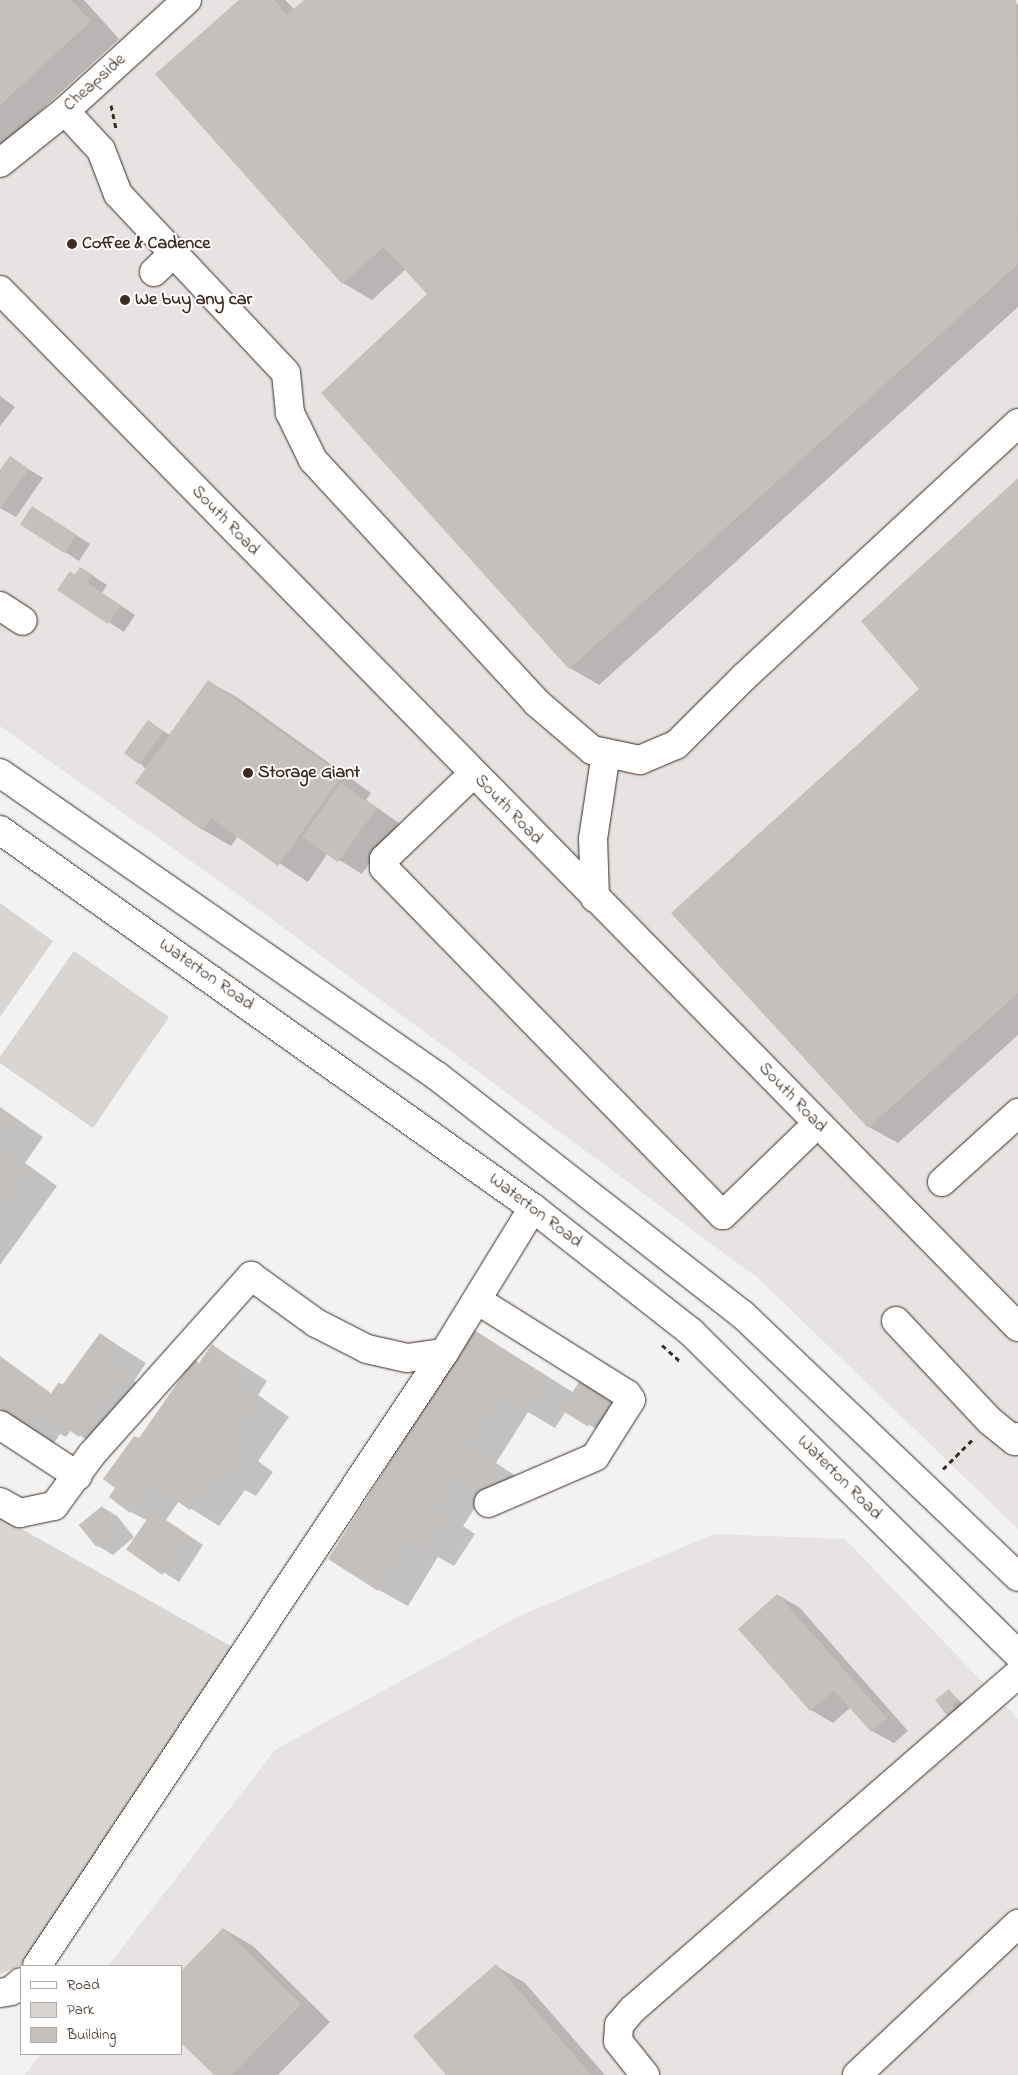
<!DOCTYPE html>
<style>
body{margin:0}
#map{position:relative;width:1018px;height:2075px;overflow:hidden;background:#f3f2f2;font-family:"Indie Flower",sans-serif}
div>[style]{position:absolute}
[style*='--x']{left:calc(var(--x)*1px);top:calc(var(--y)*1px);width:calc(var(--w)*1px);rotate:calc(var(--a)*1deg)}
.built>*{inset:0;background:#e6e3e2}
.green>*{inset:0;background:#d8d5d2}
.shadow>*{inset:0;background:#0003}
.building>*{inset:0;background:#c6c0bd;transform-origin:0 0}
.path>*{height:3px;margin-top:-1.5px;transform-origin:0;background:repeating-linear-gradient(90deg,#3b2a1e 0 5px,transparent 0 9px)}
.roads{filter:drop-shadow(0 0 1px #3b2a1e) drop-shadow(0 0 1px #3b2a1e)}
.minor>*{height:28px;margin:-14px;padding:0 14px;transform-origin:14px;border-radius:14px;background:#fff}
.major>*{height:28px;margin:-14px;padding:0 14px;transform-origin:14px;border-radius:14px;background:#fff}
.dots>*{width:14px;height:14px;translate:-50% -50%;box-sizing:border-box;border:2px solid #fff;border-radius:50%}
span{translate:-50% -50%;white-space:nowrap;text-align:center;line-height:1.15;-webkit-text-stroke:4px #fff;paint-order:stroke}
.street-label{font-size:18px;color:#3b2a1e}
.poi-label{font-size:18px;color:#3b2a1e;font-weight:700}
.left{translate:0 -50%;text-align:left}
.legend{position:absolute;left:20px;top:1965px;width:162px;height:90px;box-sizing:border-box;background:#fff;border:1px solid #b1aaa5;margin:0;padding:6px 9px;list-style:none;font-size:15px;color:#3b2a1e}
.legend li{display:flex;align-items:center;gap:10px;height:25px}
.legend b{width:25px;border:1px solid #b1aaa5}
</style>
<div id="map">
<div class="built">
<i style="clip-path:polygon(0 0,1018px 0,1018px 1529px,759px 1279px,236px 893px,0 726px)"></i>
<i style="clip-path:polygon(714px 1534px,845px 1539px,1018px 1719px,1018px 2075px,25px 2075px,40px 2054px,181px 2054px,181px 1966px,108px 1966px,275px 1750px,519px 1616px)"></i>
</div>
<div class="green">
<i style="clip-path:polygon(0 903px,53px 941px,0 1017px)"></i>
<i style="clip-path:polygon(74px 951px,169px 1017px,93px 1128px,0 1063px,0 1057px)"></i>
<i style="clip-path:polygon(0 1517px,236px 1649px,26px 1963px,0 1974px)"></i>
</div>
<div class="shadow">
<i style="clip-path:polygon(0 0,84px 0,119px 39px,0 148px)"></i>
<i style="clip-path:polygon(240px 0,285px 0,295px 10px,306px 0,1013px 0,1018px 5px,1018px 307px,599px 685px,570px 668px,429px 294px,406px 269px,372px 300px,343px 283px,157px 75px)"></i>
<i style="clip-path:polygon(0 396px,15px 407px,0 426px)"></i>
<i style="clip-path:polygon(10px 458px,43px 478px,16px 517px,0 508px,0 473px)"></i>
<i style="clip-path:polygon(1018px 480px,1018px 1035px,898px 1143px,869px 1127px,920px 689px)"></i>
<i style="clip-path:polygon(47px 516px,90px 544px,79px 561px,22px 524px)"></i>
<i style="clip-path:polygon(81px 568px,107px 585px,102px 593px,135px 615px,124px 632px,59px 590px)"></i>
<i style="clip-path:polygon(208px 681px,238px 698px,371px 793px,366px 800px,399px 823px,362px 874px,328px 853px,308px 882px,238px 836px,231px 846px,202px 829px,140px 763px,148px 722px,170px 735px)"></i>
<i style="clip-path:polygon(0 1107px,43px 1137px,25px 1163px,57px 1186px,0 1265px)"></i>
<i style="clip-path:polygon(475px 1331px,574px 1393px,582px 1379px,622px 1402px,603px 1433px,566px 1411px,555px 1428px,528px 1412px,496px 1463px,525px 1482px,486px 1491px,463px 1526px,475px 1534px,454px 1566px,438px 1557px,408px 1606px,379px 1590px)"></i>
<i style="clip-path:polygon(100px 1334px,146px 1363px,134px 1381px,151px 1393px,108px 1453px,71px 1430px,66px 1437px,60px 1434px,54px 1443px,0 1408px,0 1356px,52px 1394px,64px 1385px)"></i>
<i style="clip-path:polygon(213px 1346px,267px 1381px,258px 1395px,289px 1417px,258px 1461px,273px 1472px,256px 1496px,245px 1490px,219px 1526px,179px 1501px,166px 1520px,203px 1545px,179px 1582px,128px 1550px,148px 1521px,131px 1512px,117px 1487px,139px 1439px)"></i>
<i style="clip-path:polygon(102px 1507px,117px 1516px,134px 1537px,113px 1555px,98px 1546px)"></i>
<i style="clip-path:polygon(778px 1595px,800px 1608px,908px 1731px,894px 1743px,872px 1731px,851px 1707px,833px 1723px,811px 1710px)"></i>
<i style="clip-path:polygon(949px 1691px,964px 1705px,952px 1720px)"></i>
<i style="clip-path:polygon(224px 1929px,253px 1946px,330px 2022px,278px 2075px,216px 2075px)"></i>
<i style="clip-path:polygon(496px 1966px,525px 1983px,605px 2075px,448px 2075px)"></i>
</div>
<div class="building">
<i style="clip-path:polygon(0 0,71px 0,91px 21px,0 105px)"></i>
<i style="clip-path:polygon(239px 0,274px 0,287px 15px,304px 0,1016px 0,1018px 264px,569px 669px,321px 393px,427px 294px,384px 247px,342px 284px,155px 74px)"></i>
<i style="clip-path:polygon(10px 456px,29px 469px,0 509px,0 470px)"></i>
<i style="clip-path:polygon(1018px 478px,1018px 993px,868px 1128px,671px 913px,919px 689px,861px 621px)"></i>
<i style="left:32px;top:506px;width:53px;height:22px;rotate:33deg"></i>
<i style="clip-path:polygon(80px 567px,93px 575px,87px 583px,121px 605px,108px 624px,57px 590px,70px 571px,75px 575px)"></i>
<i style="clip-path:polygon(208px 680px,342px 775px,278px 866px,211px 818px,202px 830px,135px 783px)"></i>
<i style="left:148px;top:720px;width:19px;height:41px;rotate:36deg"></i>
<i style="left:341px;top:783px;width:44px;height:66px;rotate:36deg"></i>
<i style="clip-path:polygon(0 1109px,15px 1119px,0 1140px)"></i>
<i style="clip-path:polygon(0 1148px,29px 1169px,0 1208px)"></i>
<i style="clip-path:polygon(474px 1330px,548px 1377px,526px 1412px,499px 1396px,468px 1446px,497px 1464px,480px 1489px,457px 1474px,435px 1508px,447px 1516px,425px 1551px,409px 1541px,378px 1591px,328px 1559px)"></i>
<i style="clip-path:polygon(100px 1333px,118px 1346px,106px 1363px,123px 1375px,79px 1437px,43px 1412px,36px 1422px,31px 1418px,25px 1427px,0 1409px,0 1359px,50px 1395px,58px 1383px,63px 1384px)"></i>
<i style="clip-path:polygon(212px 1344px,239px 1364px,229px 1378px,260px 1400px,229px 1443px,245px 1454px,226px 1480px,216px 1474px,190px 1510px,151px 1483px,130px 1513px,109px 1497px,115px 1488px,103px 1479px,134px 1436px,139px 1438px,194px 1359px,199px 1363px)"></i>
<i style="left:582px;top:1377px;width:31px;height:39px;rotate:32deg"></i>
<i style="left:102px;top:1506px;width:28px;height:30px;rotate:51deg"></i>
<i style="left:153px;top:1511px;width:44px;height:47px;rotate:35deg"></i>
<i style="clip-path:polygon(777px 1594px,887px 1718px,871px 1732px,834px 1690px,810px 1711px,738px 1629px)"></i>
<i style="clip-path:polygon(949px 1689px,958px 1701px,952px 1705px,960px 1714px,951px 1721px,935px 1700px)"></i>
<i style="clip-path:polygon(223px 1928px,301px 2004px,232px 2075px,214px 2075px,181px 2043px,181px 1971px)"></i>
<i style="clip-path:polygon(496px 1964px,591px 2075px,446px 2075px,413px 2036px)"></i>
</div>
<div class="path">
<i style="--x:111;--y:105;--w:24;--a:78"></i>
<i style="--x:662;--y:1345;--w:24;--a:42"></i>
<i style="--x:943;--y:1469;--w:41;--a:-45"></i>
</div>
<div class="roads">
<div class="minor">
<i style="--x:65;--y:111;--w:53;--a:47.3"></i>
<i style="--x:101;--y:150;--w:47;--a:68.9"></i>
<i style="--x:118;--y:194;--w:245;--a:46.8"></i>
<i style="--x:286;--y:373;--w:40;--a:84.3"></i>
<i style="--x:290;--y:413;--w:52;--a:63.9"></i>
<i style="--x:313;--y:460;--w:329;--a:47.3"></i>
<i style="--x:536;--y:702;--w:74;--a:40.6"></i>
<i style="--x:592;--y:750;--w:49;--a:11.8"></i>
<i style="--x:640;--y:760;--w:39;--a:-23"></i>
<i style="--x:676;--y:745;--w:96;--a:-45"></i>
<i style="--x:744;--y:677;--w:374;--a:-42.8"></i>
<i style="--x:0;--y:163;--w:83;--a:-38.7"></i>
<i style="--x:65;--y:111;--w:165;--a:-42.3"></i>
<i style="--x:154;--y:272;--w:28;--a:-44"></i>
<i style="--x:0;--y:290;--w:1453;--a:45.53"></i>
<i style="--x:0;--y:606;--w:27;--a:33"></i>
<i style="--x:473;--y:774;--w:123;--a:136.3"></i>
<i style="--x:384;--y:859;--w:9;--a:90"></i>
<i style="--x:384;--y:868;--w:485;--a:45.7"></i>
<i style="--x:723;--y:1215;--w:131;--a:-44.1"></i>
<i style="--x:595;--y:898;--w:59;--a:-91.9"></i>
<i style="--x:593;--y:839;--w:87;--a:-81.4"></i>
<i style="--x:942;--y:1182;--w:103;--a:-42.2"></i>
<i style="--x:477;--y:1300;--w:177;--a:32.1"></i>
<i style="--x:627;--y:1394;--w:7;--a:56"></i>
<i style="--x:631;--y:1400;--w:67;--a:122.3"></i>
<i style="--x:595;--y:1457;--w:116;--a:156.7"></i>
<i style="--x:896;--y:1321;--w:137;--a:46.8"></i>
<i style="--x:990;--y:1421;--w:32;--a:39"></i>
<i style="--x:1015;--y:1441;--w:5;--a:-53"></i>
<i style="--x:0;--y:1425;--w:93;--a:33.2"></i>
<i style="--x:0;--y:1502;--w:23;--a:29"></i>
<i style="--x:20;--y:1513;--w:35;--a:-12"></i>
<i style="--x:54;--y:1506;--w:64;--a:-53.8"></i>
<i style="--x:92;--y:1454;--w:239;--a:-48.2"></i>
<i style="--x:251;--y:1276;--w:80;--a:35.9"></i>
<i style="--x:316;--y:1323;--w:57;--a:27"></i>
<i style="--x:367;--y:1349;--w:41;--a:12.7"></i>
<i style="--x:407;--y:1358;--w:37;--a:-8"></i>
<i style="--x:444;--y:1353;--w:170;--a:-58.5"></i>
<i style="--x:37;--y:1966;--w:736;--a:-56.42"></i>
<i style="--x:0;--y:1993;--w:11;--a:-10"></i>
<i style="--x:11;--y:1991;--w:13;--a:-42"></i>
<i style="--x:645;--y:2075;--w:43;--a:-128.5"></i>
<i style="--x:618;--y:2041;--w:16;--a:-86"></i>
<i style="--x:619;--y:2025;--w:21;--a:-49"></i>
<i style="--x:633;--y:2009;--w:510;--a:-41.03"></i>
<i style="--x:857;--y:2075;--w:221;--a:-43.2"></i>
</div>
<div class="major">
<i style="--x:0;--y:773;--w:532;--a:34.74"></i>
<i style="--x:437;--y:1076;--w:387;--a:38"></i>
<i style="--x:742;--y:1314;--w:381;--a:43.6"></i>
<i style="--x:0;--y:830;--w:653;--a:35.34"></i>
<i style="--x:533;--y:1208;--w:201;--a:38.1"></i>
<i style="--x:691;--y:1332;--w:460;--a:44.6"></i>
</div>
</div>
<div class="dots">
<i style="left:72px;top:244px;background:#3b2a1e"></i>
<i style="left:125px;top:300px;background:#3b2a1e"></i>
<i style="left:248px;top:773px;background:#3b2a1e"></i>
</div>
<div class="street-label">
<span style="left:95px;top:83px;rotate:-42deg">Cheapside</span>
<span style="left:225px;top:521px;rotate:46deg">South Road</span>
<span style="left:508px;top:810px;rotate:46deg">South Road</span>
<span style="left:206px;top:975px;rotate:35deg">Waterton Road</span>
<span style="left:792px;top:1098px;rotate:46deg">South Road</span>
<span style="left:535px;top:1211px;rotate:37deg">Waterton Road</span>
<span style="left:839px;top:1478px;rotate:45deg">Waterton Road</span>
</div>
<div class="poi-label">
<span class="left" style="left:82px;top:244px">Coffee &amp; Cadence</span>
<span class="left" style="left:135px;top:300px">We buy any car</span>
<span class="left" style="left:258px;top:773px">Storage Giant</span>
</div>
<ul class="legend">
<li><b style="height:6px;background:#fff"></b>Road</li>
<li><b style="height:14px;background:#d8d5d2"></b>Park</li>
<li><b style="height:14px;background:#c6c0bd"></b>Building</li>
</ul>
</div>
